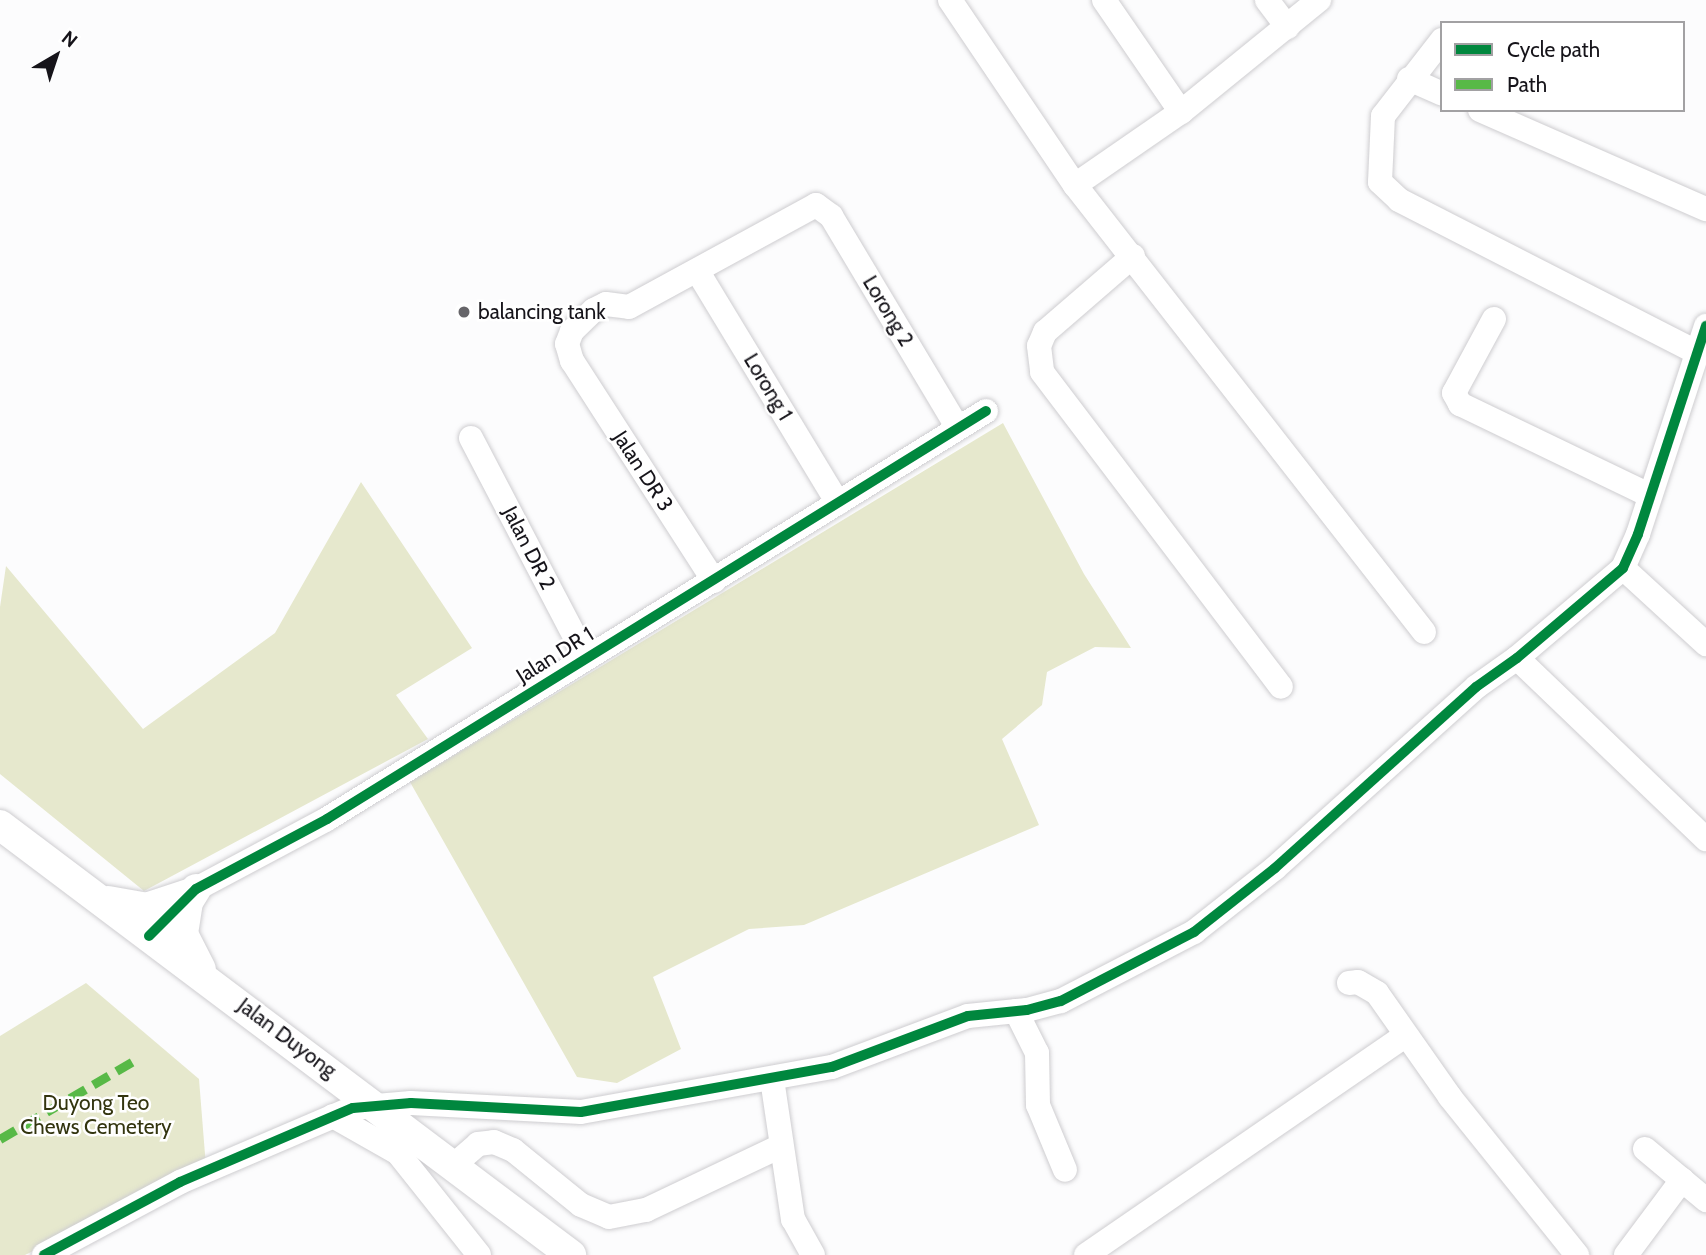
<!DOCTYPE html>
<style>
body{margin:0}
#map{position:relative;width:1706px;height:1255px;overflow:hidden;background:#fcfcfd;font-family:Cabin,sans-serif}
div>[style]{position:absolute}
[style*='--x']{left:calc(var(--x)*1px);top:calc(var(--y)*1px);width:calc(var(--w)*1px);rotate:calc(var(--a)*1deg)}
.green>*{inset:0;background:#e6e8cd}
.roads{filter:drop-shadow(0 0 2px #cecdd0) drop-shadow(0 0 2px #cecdd0)}
.minor>*{height:24px;margin:-12px;padding:0 12px;transform-origin:12px;border-radius:12px;background:#fff}
.major>*{height:30px;margin:-15px;padding:0 15px;transform-origin:15px;border-radius:15px;background:#fff}
.quiet>*{height:9px;margin-top:-4.5px;transform-origin:0;background:repeating-linear-gradient(90deg,#58b947 0 18px,transparent 0 27px)}
.cycleway>*{height:10px;margin:-5px;padding:0 5px;transform-origin:5px;border-radius:5px;background:#00873e}
.dots>*{width:19px;height:19px;translate:-50% -50%;box-sizing:border-box;border:4px solid #fff;border-radius:50%}
span{translate:-50% -50%;white-space:nowrap;text-align:center;line-height:1.15;-webkit-text-stroke:5px #fff;paint-order:stroke}
.street-label{font-size:21px;color:#16141a}
.poi-label{font-size:21px;color:#16141a}
.left{translate:0 -50%;text-align:left}
.park-label{font-size:21px;color:#33350f}
.legend{position:absolute;left:1440px;top:21px;width:245px;height:91px;box-sizing:border-box;background:#fff;border:2px solid #a2a1a3;margin:0;padding:9px 12px;list-style:none;font-size:21px;color:#16141a}
.legend li{display:flex;align-items:center;gap:14px;height:35px}
.legend b{width:35px;border:2px solid #a2a1a3}
.north{position:absolute;left:21px;top:21px;width:70px;height:70px;-webkit-text-stroke:5px #fff;paint-order:stroke;rotate:39deg;font-size:19px;font-weight:700;line-height:28px;text-align:center;color:#16141a}
.north::after{content:'';display:block;margin:auto;width:24px;height:32px;background:#16141a;clip-path:polygon(50% 0,100% 100%,50% 72%,0 100%)}
</style>
<div id="map">
<div class="green">
<i style="clip-path:polygon(1003px 423px,1084px 574px,1131px 648px,1095px 647px,1047px 672px,1042px 705px,1002px 739px,1039px 825px,804px 925px,749px 929px,653px 977px,681px 1049px,617px 1083px,577px 1077px,410px 782px)"></i>
<i style="clip-path:polygon(361px 482px,472px 648px,396px 695px,428px 739px,144px 891px,0 774px,0 607px,6px 566px,143px 729px,275px 633px)"></i>
<i style="clip-path:polygon(86px 983px,199px 1079px,206px 1167px,25px 1255px,0 1255px,0 1036px)"></i>
</div>
<div class="roads">
<div class="minor">
<i style="--x:950;--y:0;--w:223;--a:56"></i>
<i style="--x:1075;--y:185;--w:567;--a:52.02"></i>
<i style="--x:1104;--y:0;--w:136;--a:55.5"></i>
<i style="--x:1267;--y:0;--w:34;--a:53"></i>
<i style="--x:1442;--y:40;--w:96;--a:127.8"></i>
<i style="--x:1383;--y:116;--w:66;--a:92.6"></i>
<i style="--x:1380;--y:182;--w:26;--a:43"></i>
<i style="--x:1399;--y:200;--w:331;--a:27.1"></i>
<i style="--x:1409;--y:79;--w:36;--a:24"></i>
<i style="--x:1480;--y:110;--w:247;--a:23.7"></i>
<i style="--x:1075;--y:185;--w:129;--a:-34.6"></i>
<i style="--x:1181;--y:112;--w:178;--a:-39.1"></i>
<i style="--x:1133;--y:256;--w:116;--a:139.2"></i>
<i style="--x:1045;--y:332;--w:15;--a:113"></i>
<i style="--x:1039;--y:346;--w:26;--a:83"></i>
<i style="--x:1042;--y:372;--w:395;--a:52.8"></i>
<i style="--x:698;--y:272;--w:270;--a:58.8"></i>
<i style="--x:1494;--y:319;--w:84;--a:118.4"></i>
<i style="--x:1454;--y:393;--w:13;--a:61"></i>
<i style="--x:1460;--y:404;--w:210;--a:25.7"></i>
<i style="--x:471;--y:438;--w:248;--a:62.4"></i>
<i style="--x:1623;--y:568;--w:113;--a:42.5"></i>
<i style="--x:714;--y:581;--w:262;--a:-122.8"></i>
<i style="--x:572;--y:361;--w:18;--a:-106"></i>
<i style="--x:567;--y:344;--w:14;--a:-69"></i>
<i style="--x:572;--y:331;--w:30;--a:-44"></i>
<i style="--x:594;--y:310;--w:13;--a:-27"></i>
<i style="--x:606;--y:304;--w:23;--a:7"></i>
<i style="--x:629;--y:307;--w:213;--a:-28.6"></i>
<i style="--x:816;--y:205;--w:19;--a:36"></i>
<i style="--x:831;--y:216;--w:247;--a:59.1"></i>
<i style="--x:1517;--y:658;--w:262;--a:43.8"></i>
<i style="--x:149;--y:936;--w:66;--a:-45"></i>
<i style="--x:196;--y:889;--w:149;--a:-28.1"></i>
<i style="--x:327;--y:819;--w:775;--a:-31.76"></i>
<i style="--x:1349;--y:983;--w:9;--a:-6"></i>
<i style="--x:1358;--y:982;--w:22;--a:30"></i>
<i style="--x:1377;--y:993;--w:127;--a:54.9"></i>
<i style="--x:1450;--y:1097;--w:203;--a:51.2"></i>
<i style="--x:1016;--y:1011;--w:47;--a:63.4"></i>
<i style="--x:1037;--y:1053;--w:52;--a:88.9"></i>
<i style="--x:1038;--y:1105;--w:70;--a:67.4"></i>
<i style="--x:772;--y:1079;--w:142;--a:81.5"></i>
<i style="--x:793;--y:1219;--w:41;--a:60.9"></i>
<i style="--x:333;--y:1116;--w:75;--a:29.6"></i>
<i style="--x:398;--y:1153;--w:130;--a:51.5"></i>
<i style="--x:1645;--y:1149;--w:80;--a:39.9"></i>
<i style="--x:454;--y:1165;--w:32;--a:-41"></i>
<i style="--x:478;--y:1144;--w:16;--a:-7"></i>
<i style="--x:494;--y:1142;--w:21;--a:23"></i>
<i style="--x:513;--y:1150;--w:87;--a:39"></i>
<i style="--x:581;--y:1205;--w:30;--a:23"></i>
<i style="--x:609;--y:1217;--w:38;--a:-11"></i>
<i style="--x:646;--y:1210;--w:149;--a:-25.4"></i>
<i style="--x:44;--y:1255;--w:154;--a:-28.2"></i>
<i style="--x:180;--y:1182;--w:188;--a:-23.2"></i>
<i style="--x:353;--y:1108;--w:58;--a:-4.9"></i>
<i style="--x:411;--y:1103;--w:170;--a:3"></i>
<i style="--x:581;--y:1112;--w:255;--a:-10.2"></i>
<i style="--x:832;--y:1067;--w:145;--a:-20.6"></i>
<i style="--x:968;--y:1016;--w:59;--a:-5.8"></i>
<i style="--x:1027;--y:1010;--w:35;--a:-15"></i>
<i style="--x:1061;--y:1001;--w:150;--a:-27.4"></i>
<i style="--x:1194;--y:932;--w:103;--a:-38.3"></i>
<i style="--x:1275;--y:868;--w:270;--a:-42"></i>
<i style="--x:1476;--y:687;--w:50;--a:-35.3"></i>
<i style="--x:1517;--y:658;--w:139;--a:-40.3"></i>
<i style="--x:1623;--y:568;--w:37;--a:-66"></i>
<i style="--x:1638;--y:534;--w:219;--a:-71.9"></i>
<i style="--x:1086;--y:1255;--w:387;--a:-34.5"></i>
<i style="--x:1626;--y:1255;--w:94;--a:-53.3"></i>
</div>
<div class="major">
<i style="--x:0;--y:825;--w:715;--a:36.98"></i>
<i style="--x:196;--y:889;--w:15;--a:122"></i>
<i style="--x:188;--y:902;--w:32;--a:99"></i>
<i style="--x:183;--y:934;--w:39;--a:63"></i>
<i style="--x:108;--y:901;--w:39;--a:10"></i>
<i style="--x:146;--y:908;--w:44;--a:-18.4"></i>
</div>
</div>
<div class="quiet">
<i style="--x:0;--y:1139;--w:153;--a:-30.3"></i>
</div>
<div class="cycleway">
<i style="--x:149;--y:936;--w:66;--a:-45"></i>
<i style="--x:196;--y:889;--w:149;--a:-28.1"></i>
<i style="--x:327;--y:819;--w:775;--a:-31.76"></i>
<i style="--x:44;--y:1255;--w:154;--a:-28.2"></i>
<i style="--x:180;--y:1182;--w:188;--a:-23.2"></i>
<i style="--x:353;--y:1108;--w:58;--a:-4.9"></i>
<i style="--x:411;--y:1103;--w:170;--a:3"></i>
<i style="--x:581;--y:1112;--w:255;--a:-10.2"></i>
<i style="--x:832;--y:1067;--w:145;--a:-20.6"></i>
<i style="--x:968;--y:1016;--w:59;--a:-5.8"></i>
<i style="--x:1027;--y:1010;--w:35;--a:-15"></i>
<i style="--x:1061;--y:1001;--w:150;--a:-27.4"></i>
<i style="--x:1194;--y:932;--w:103;--a:-38.3"></i>
<i style="--x:1275;--y:868;--w:270;--a:-42"></i>
<i style="--x:1476;--y:687;--w:50;--a:-35.3"></i>
<i style="--x:1517;--y:658;--w:139;--a:-40.3"></i>
<i style="--x:1623;--y:568;--w:37;--a:-66"></i>
<i style="--x:1638;--y:534;--w:219;--a:-71.9"></i>
</div>
<div class="dots">
<i style="left:464px;top:312px;background:#666569"></i>
</div>
<div class="street-label">
<span style="left:888px;top:311px;rotate:59deg">Lorong 2</span>
<span style="left:768px;top:387px;rotate:59deg">Lorong 1</span>
<span style="left:643px;top:471px;rotate:57deg">Jalan DR 3</span>
<span style="left:529px;top:548px;rotate:63deg">Jalan DR 2</span>
<span style="left:555px;top:655px;rotate:-32deg">Jalan DR 1</span>
<span style="left:287px;top:1038px;rotate:37deg">Jalan Duyong</span>
</div>
<div class="poi-label">
<span class="left" style="left:478px;top:312px">balancing tank</span>
</div>
<div class="park-label">
<span style="left:96px;top:1115px">Duyong Teo<br>Chews Cemetery</span>
</div>
<ul class="legend">
<li><b style="height:9px;background:#00873e"></b>Cycle path</li>
<li><b style="height:9px;background:#58b947"></b>Path</li>
</ul>
<div class="north">N</div>
</div>
